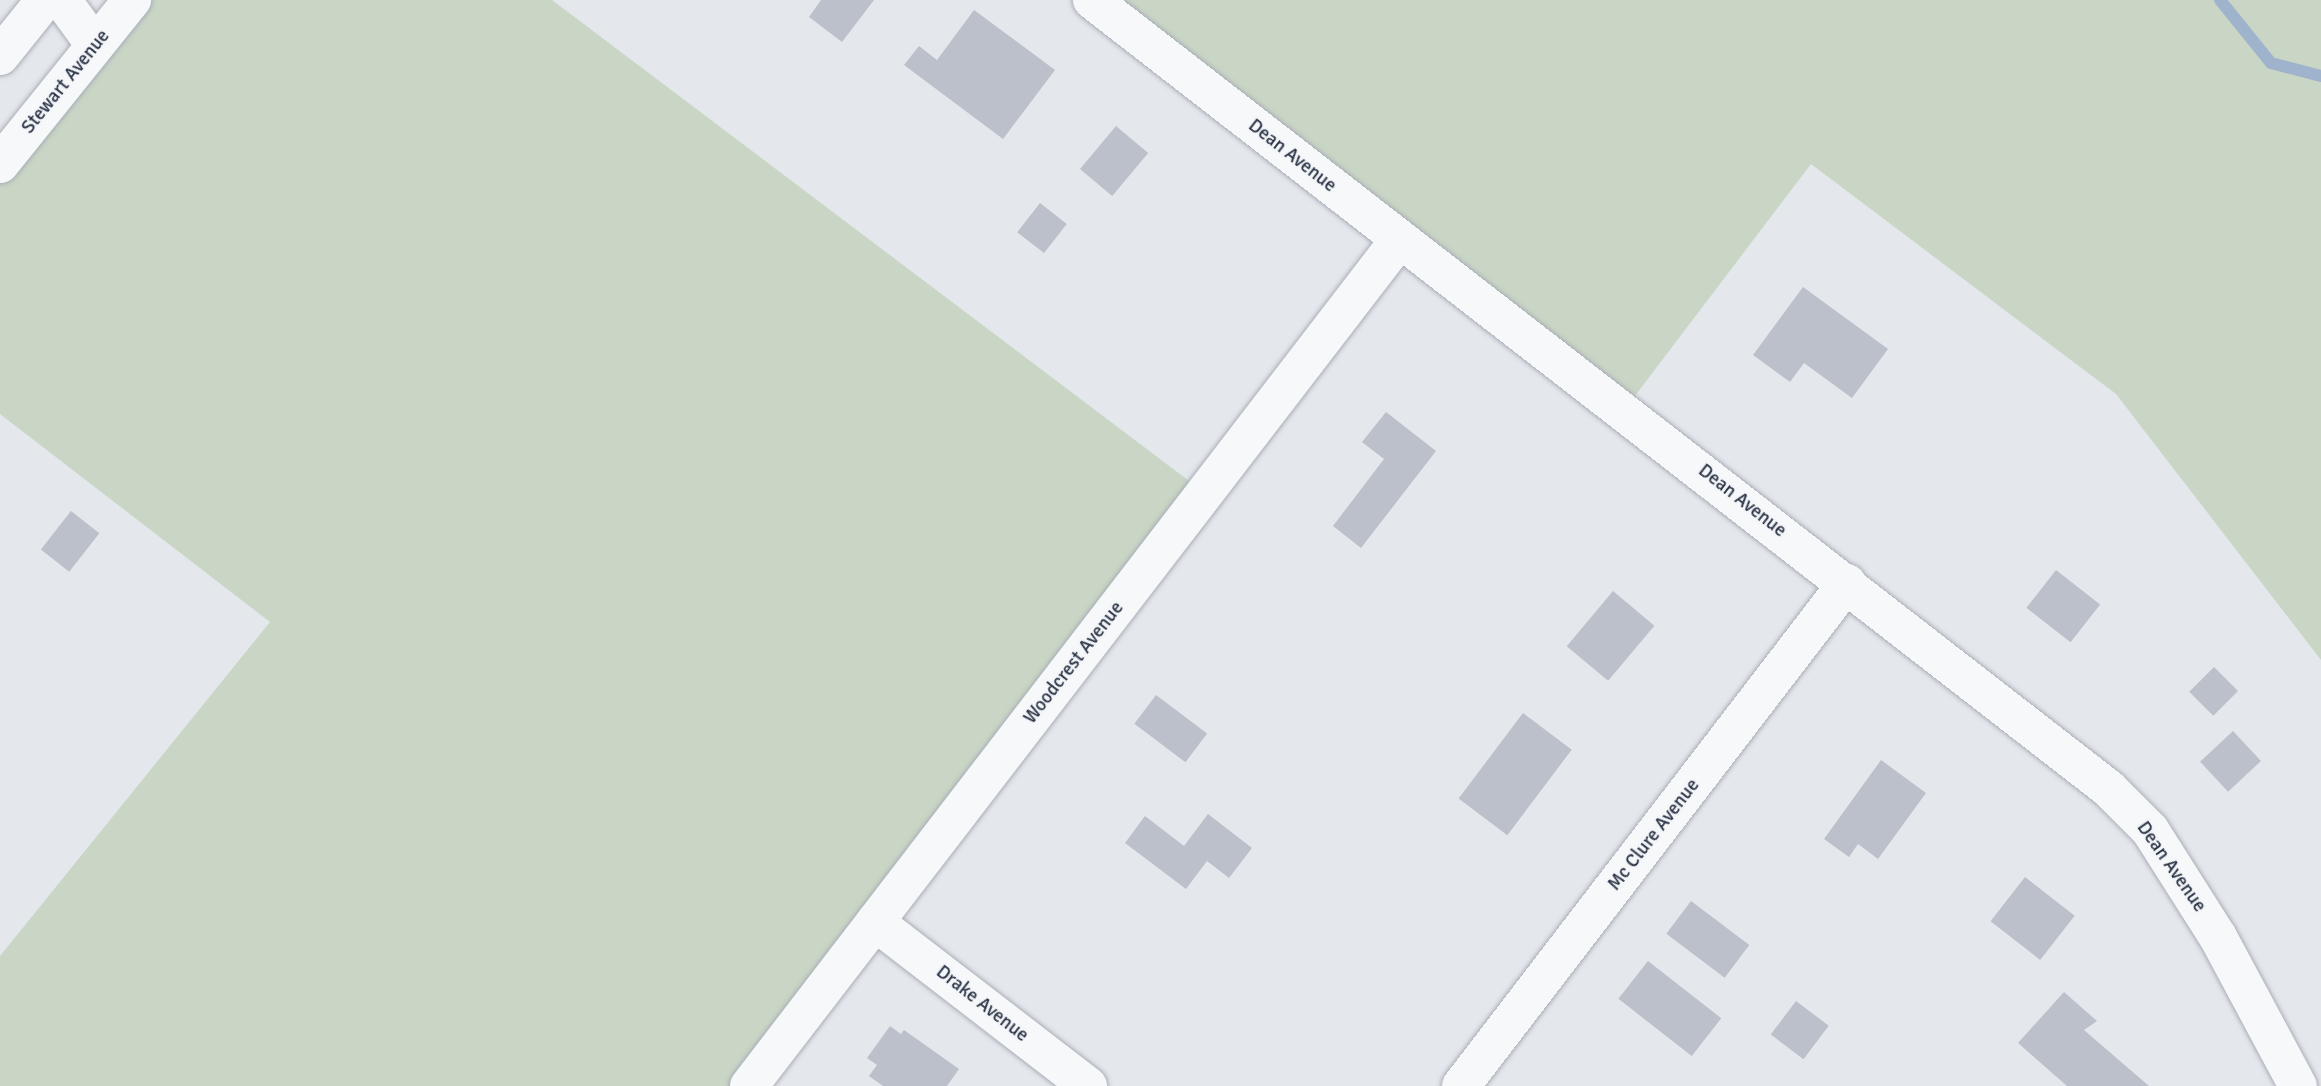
<!DOCTYPE html>
<style>
body{margin:0}
#map{position:relative;width:2321px;height:1086px;overflow:hidden;background:#e4e7ec;font-family:Signika,sans-serif}
div>[style]{position:absolute}
[style*='--x']{left:calc(var(--x)*1px);top:calc(var(--y)*1px);width:calc(var(--w)*1px);rotate:calc(var(--a)*1deg)}
.green>*{inset:0;background:#c9d6c5}
.stream>*{height:12px;margin:-6px;padding:0 6px;transform-origin:6px;border-radius:6px;background:#9fb4cc}
.building>*{inset:0;background:#bbc0ca;transform-origin:0 0}
.roads{filter:drop-shadow(0 0 2px #a9aeb7) drop-shadow(0 0 2px #a9aeb7)}
.minor>*{height:38px;margin:-19px;padding:0 19px;transform-origin:19px;border-radius:19px;background:#f7f8fa}
span{translate:-50% -50%;white-space:nowrap;text-align:center;line-height:1.15;-webkit-text-stroke:5px #f4f6f9;paint-order:stroke}
.street-label{font-size:19px;color:#2b3445}
</style>
<div id="map">
<div class="green">
<i style="clip-path:polygon(132px 0,552px 0,1205px 493px,749px 1086px,0 1086px,0 956px,270px 622px,0 414px,0 164px)"></i>
<i style="clip-path:polygon(1092px 0,2321px 0,2321px 660px,2116px 394px,1811px 164px,1625px 409px)"></i>
</div>
<div class="stream">
<i style="--x:2220;--y:0;--w:81;--a:51"></i>
<i style="--x:2271;--y:63;--w:52;--a:14.6"></i>
</div>
<div class="building">
<i style="clip-path:polygon(821px 0,874px 0,842px 42px,809px 17px)"></i>
<i style="clip-path:polygon(974px 10px,1055px 70px,1003px 139px,904px 65px,919px 46px,937px 60px)"></i>
<i style="left:1116px;top:126px;width:42px;height:56px;rotate:40deg"></i>
<i style="left:1040px;top:203px;width:34px;height:37px;rotate:38deg"></i>
<i style="clip-path:polygon(1803px 287px,1888px 349px,1852px 398px,1804px 363px,1790px 382px,1753px 355px)"></i>
<i style="clip-path:polygon(1386px 412px,1436px 451px,1361px 548px,1333px 526px,1384px 459px,1362px 442px)"></i>
<i style="left:71px;top:511px;width:36px;height:49px;rotate:38deg"></i>
<i style="left:2056px;top:570px;width:56px;height:48px;rotate:38deg"></i>
<i style="left:1613px;top:591px;width:54px;height:72px;rotate:40deg"></i>
<i style="left:2214px;top:667px;width:34px;height:35px;rotate:45deg"></i>
<i style="left:1156px;top:695px;width:64px;height:36px;rotate:37deg"></i>
<i style="left:1523px;top:713px;width:61px;height:107px;rotate:37deg"></i>
<i style="left:2233px;top:731px;width:41px;height:45px;rotate:47deg"></i>
<i style="clip-path:polygon(1881px 760px,1926px 793px,1878px 859px,1858px 844px,1849px 857px,1824px 839px)"></i>
<i style="clip-path:polygon(1208px 814px,1252px 848px,1229px 878px,1207px 861px,1186px 889px,1125px 843px,1145px 816px,1184px 846px)"></i>
<i style="left:2025px;top:877px;width:63px;height:56px;rotate:38deg"></i>
<i style="left:1691px;top:901px;width:73px;height:41px;rotate:37deg"></i>
<i style="left:1648px;top:961px;width:93px;height:48px;rotate:38deg"></i>
<i style="clip-path:polygon(2064px 992px,2097px 1021px,2084px 1030px,2149px 1086px,2067px 1086px,2018px 1043px)"></i>
<i style="left:1796px;top:1001px;width:41px;height:42px;rotate:37deg"></i>
<i style="clip-path:polygon(890px 1026px,901px 1034px,904px 1030px,959px 1069px,947px 1086px,883px 1086px,869px 1076px,877px 1065px,867px 1058px)"></i>
</div>
<div class="roads">
<div class="minor">
<i style="--x:62;--y:0;--w:56;--a:53.7"></i>
<i style="--x:1092;--y:0;--w:1287;--a:37.8"></i>
<i style="--x:2109;--y:789;--w:58;--a:45"></i>
<i style="--x:2150;--y:830;--w:127;--a:57.6"></i>
<i style="--x:2218;--y:937;--w:169;--a:61.8"></i>
<i style="--x:0;--y:56;--w:72;--a:-51.2"></i>
<i style="--x:0;--y:164;--w:211;--a:-51.2"></i>
<i style="--x:875;--y:922;--w:269;--a:37.6"></i>
<i style="--x:749;--y:1086;--w:1067;--a:-52.46"></i>
<i style="--x:1461;--y:1086;--w:634;--a:-52.5"></i>
</div>
</div>
<div class="street-label">
<span style="left:66px;top:82px;rotate:-51deg">Stewart Avenue</span>
<span style="left:1292px;top:156px;rotate:38deg">Dean Avenue</span>
<span style="left:1742px;top:501px;rotate:38deg">Dean Avenue</span>
<span style="left:1074px;top:663px;rotate:-52deg">Woodcrest Avenue</span>
<span style="left:1654px;top:835px;rotate:-52deg">Mc Clure Avenue</span>
<span style="left:2171px;top:867px;rotate:55deg">Dean Avenue</span>
<span style="left:982px;top:1004px;rotate:38deg">Drake Avenue</span>
</div>
</div>
